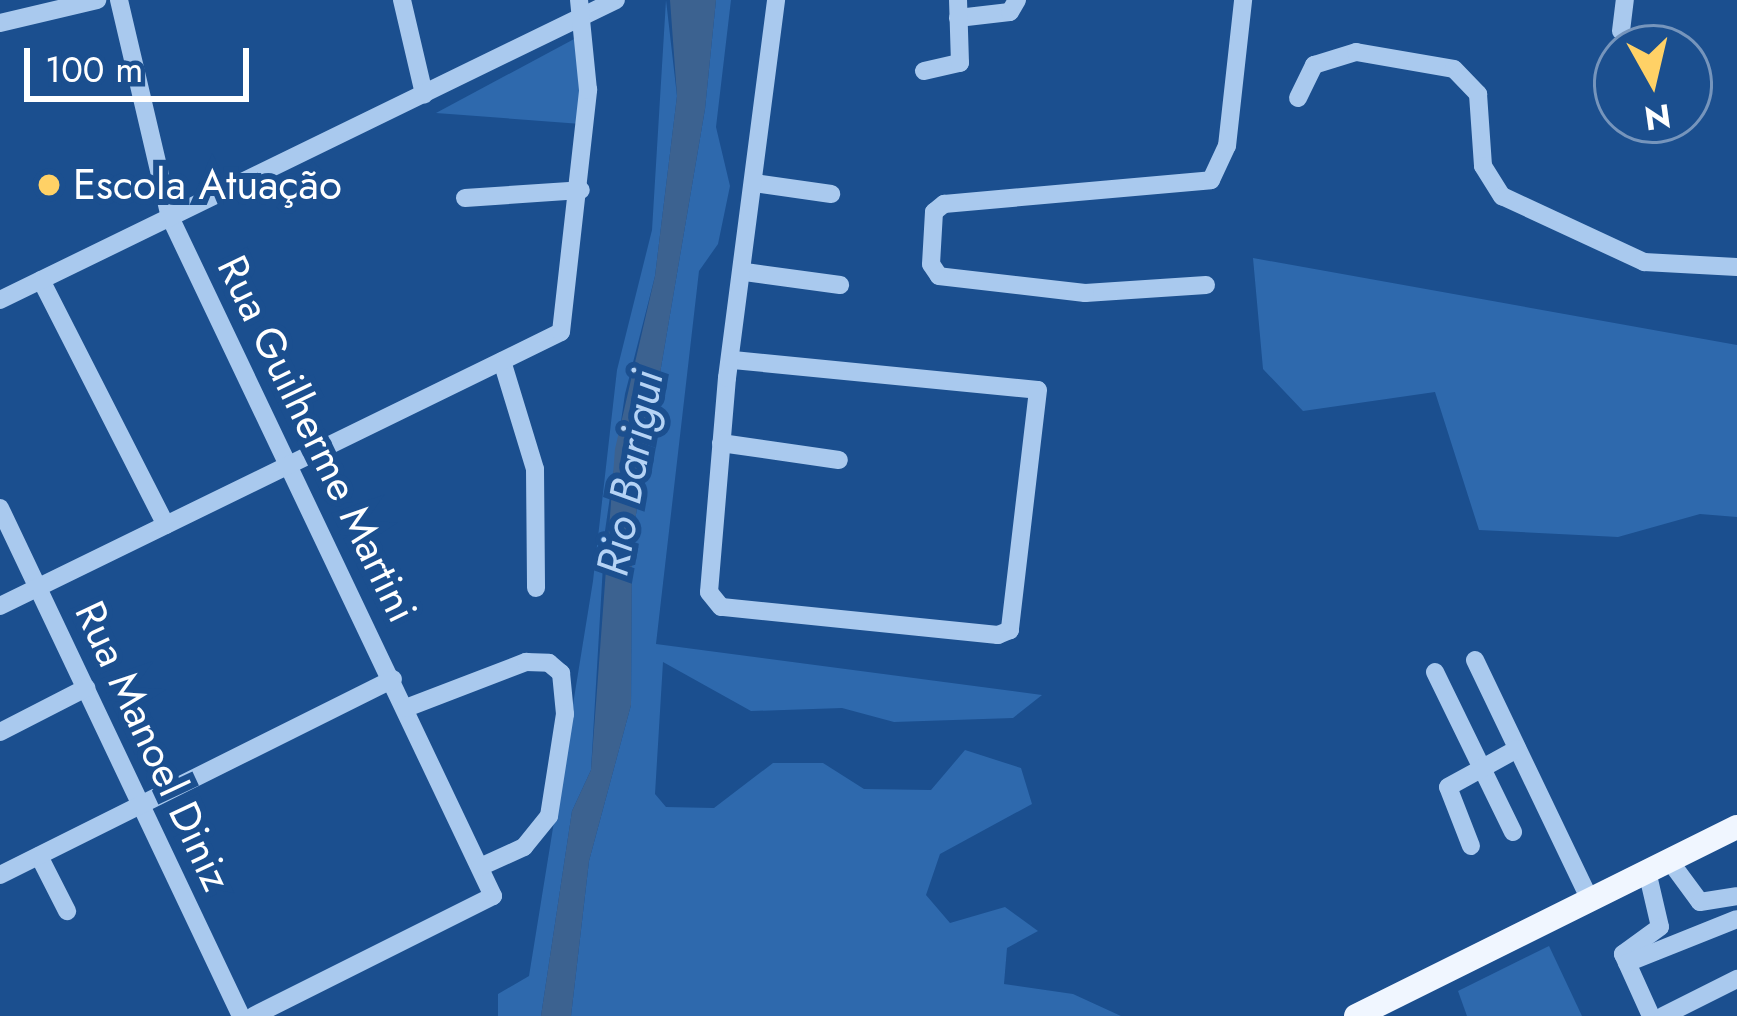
<!DOCTYPE html>
<meta charset="utf-8">
<style>
body{margin:0}
#map{position:relative;width:1737px;height:1016px;overflow:hidden;background:#1b4f8f;font-family:Jost,sans-serif}
div>[style]{position:absolute}
[style*='--x']{left:calc(var(--x)*1px);top:calc(var(--y)*1px);width:calc(var(--w)*1px);rotate:calc(var(--a)*1deg)}
.green>*{inset:0;background:#2e69ad}
.water>*{inset:0;background:#3c6290}
.minor>*{height:18px;margin:-9px;padding:0 9px;transform-origin:9px;border-radius:9px;background:#a9c9ee}
.major>*{height:24px;margin:-12px;padding:0 12px;transform-origin:12px;border-radius:12px;background:#f0f6ff}
.dots>*{width:33px;height:33px;translate:-50% -50%;box-sizing:border-box;border:6px solid #1b4f8f;border-radius:50%}
span{translate:-50% -50%;white-space:nowrap;text-align:center;line-height:1.15;-webkit-text-stroke:12px #1b4f8f;paint-order:stroke}
.poi-label{font-size:42px;color:#fff}
.left{translate:0 -50%;text-align:left}
.street-label{font-size:42px;color:#fff}
.water-label{font-size:45px;color:#b5d3f5;font-style:italic}
.north{position:absolute;left:1593px;top:24px;width:120px;height:120px;box-sizing:border-box;background:#1b4f8f;border:3px solid #7695bc;border-radius:50%;rotate:172deg;font-size:33px;font-weight:700;line-height:48px;text-align:center;color:#fff}
.north::after{content:'';display:block;margin:auto;width:42px;height:54px;background:#ffd166;clip-path:polygon(50% 0,100% 100%,50% 72%,0 100%)}
.scale{position:absolute;left:24px;top:48px;width:225px;height:54px;box-sizing:border-box;border:6px solid #fff;border-top:0;padding-left:15px;font-size:36px;line-height:42px;white-space:nowrap;color:#fff;-webkit-text-stroke:9px #1b4f8f;paint-order:stroke}
</style>
<div id="map">
<div class="green">
<i style="clip-path:polygon(666px 0,677px 96px,655px 276px,625px 394px,605px 531px,591px 770px,572px 811px,541px 1016px,498px 1016px,498px 994px,529px 976px,593px 581px,617px 370px,652px 230px)"></i>
<i style="clip-path:polygon(716px 0,731px 0,716px 127px,730px 186px,718px 244px,699px 271px,656px 644px,1042px 695px,1013px 718px,894px 722px,842px 708px,751px 711px,663px 662px,655px 794px,666px 807px,714px 808px,773px 763px,823px 763px,864px 789px,931px 790px,965px 750px,1021px 768px,1032px 804px,940px 854px,926px 895px,950px 923px,1005px 907px,1038px 931px,1007px 948px,1004px 984px,1073px 994px,1121px 1016px,571px 1016px,589px 861px,631px 705px,632px 538px,705px 109px)"></i>
<i style="clip-path:polygon(576px 38px,581px 124px,436px 113px)"></i>
<i style="clip-path:polygon(1253px 258px,1737px 345px,1737px 517px,1700px 514px,1618px 537px,1479px 530px,1435px 392px,1303px 411px,1263px 369px)"></i>
<i style="clip-path:polygon(1549px 946px,1582px 1016px,1467px 1016px,1458px 991px)"></i>
</div>
<div class="water">
<i style="clip-path:polygon(670px 0,716px 0,705px 109px,632px 538px,631px 705px,589px 861px,571px 1016px,541px 1016px,572px 811px,591px 770px,615px 449px,655px 276px,677px 96px)"></i>
</div>
<div class="minor">
<i style="--x:119;--y:0;--w:223;--a:76.8"></i>
<i style="--x:170;--y:217;--w:752;--a:64.56"></i>
<i style="--x:493;--y:896;--w:268;--a:153.4"></i>
<i style="--x:402;--y:0;--w:97;--a:76.8"></i>
<i style="--x:958;--y:18;--w:52;--a:-6.6"></i>
<i style="--x:1010;--y:12;--w:14;--a:-60"></i>
<i style="--x:0;--y:23;--w:100;--a:-13.3"></i>
<i style="--x:1621;--y:31;--w:31;--a:-83"></i>
<i style="--x:924;--y:71;--w:37;--a:-13"></i>
<i style="--x:960;--y:63;--w:63;--a:-91.8"></i>
<i style="--x:1298;--y:98;--w:37;--a:-64"></i>
<i style="--x:1314;--y:65;--w:44;--a:-17.2"></i>
<i style="--x:1356;--y:52;--w:99;--a:9.8"></i>
<i style="--x:1454;--y:69;--w:35;--a:46"></i>
<i style="--x:1478;--y:94;--w:72;--a:86"></i>
<i style="--x:1483;--y:166;--w:36;--a:58"></i>
<i style="--x:1502;--y:196;--w:157;--a:24.9"></i>
<i style="--x:1644;--y:262;--w:93;--a:3.1"></i>
<i style="--x:754;--y:183;--w:78;--a:8.1"></i>
<i style="--x:465;--y:198;--w:116;--a:-3.9"></i>
<i style="--x:745;--y:272;--w:96;--a:7.8"></i>
<i style="--x:41;--y:280;--w:275;--a:63"></i>
<i style="--x:1206;--y:285;--w:121;--a:176.2"></i>
<i style="--x:1085;--y:293;--w:147;--a:-173.4"></i>
<i style="--x:939;--y:276;--w:14;--a:-124"></i>
<i style="--x:931;--y:264;--w:52;--a:-86.7"></i>
<i style="--x:934;--y:212;--w:13;--a:-39"></i>
<i style="--x:944;--y:204;--w:268;--a:-5.1"></i>
<i style="--x:1211;--y:180;--w:38;--a:-65"></i>
<i style="--x:1227;--y:146;--w:147;--a:-83.7"></i>
<i style="--x:0;--y:300;--w:685;--a:-25.97"></i>
<i style="--x:733;--y:360;--w:306;--a:5.6"></i>
<i style="--x:1038;--y:390;--w:242;--a:96.7"></i>
<i style="--x:1010;--y:630;--w:13;--a:157"></i>
<i style="--x:998;--y:635;--w:278;--a:-174.2"></i>
<i style="--x:721;--y:607;--w:19;--a:-129"></i>
<i style="--x:709;--y:592;--w:215;--a:-85.2"></i>
<i style="--x:727;--y:378;--w:381;--a:-82.6"></i>
<i style="--x:502;--y:361;--w:113;--a:73"></i>
<i style="--x:535;--y:469;--w:119;--a:89.5"></i>
<i style="--x:721;--y:443;--w:119;--a:8.2"></i>
<i style="--x:0;--y:508;--w:562;--a:64.62"></i>
<i style="--x:0;--y:606;--w:624;--a:-26.03"></i>
<i style="--x:561;--y:332;--w:244;--a:-83.6"></i>
<i style="--x:588;--y:90;--w:90;--a:-95.7"></i>
<i style="--x:1475;--y:660;--w:266;--a:64.4"></i>
<i style="--x:1435;--y:672;--w:178;--a:64"></i>
<i style="--x:406;--y:708;--w:129;--a:-21"></i>
<i style="--x:526;--y:662;--w:23;--a:2"></i>
<i style="--x:549;--y:663;--w:16;--a:40"></i>
<i style="--x:561;--y:673;--w:41;--a:84.4"></i>
<i style="--x:565;--y:714;--w:103;--a:98.9"></i>
<i style="--x:549;--y:816;--w:40;--a:129"></i>
<i style="--x:524;--y:847;--w:48;--a:155.6"></i>
<i style="--x:0;--y:732;--w:97;--a:-27.1"></i>
<i style="--x:1471;--y:846;--w:63;--a:-111.3"></i>
<i style="--x:1448;--y:787;--w:79;--a:-28.8"></i>
<i style="--x:39;--y:856;--w:62;--a:63"></i>
<i style="--x:1669;--y:860;--w:52;--a:53.6"></i>
<i style="--x:1700;--y:902;--w:37;--a:-9"></i>
<i style="--x:1647;--y:871;--w:57;--a:76.9"></i>
<i style="--x:1660;--y:927;--w:46;--a:143.9"></i>
<i style="--x:1623;--y:954;--w:68;--a:65.7"></i>
<i style="--x:0;--y:875;--w:439;--a:-26.5"></i>
<i style="--x:1627;--y:963;--w:118;--a:-21.8"></i>
<i style="--x:1663;--y:1016;--w:83;--a:-26.6"></i>
</div>
<div class="major">
<i style="--x:1356;--y:1016;--w:425;--a:-26.4"></i>
</div>
<div class="dots">
<i style="left:49px;top:185px;background:#ffd166"></i>
</div>
<div class="poi-label">
<span class="left" style="left:73px;top:185px">Escola Atuação</span>
</div>
<div class="street-label">
<span style="left:317px;top:439px;rotate:64deg">Rua Guilherme Martini</span>
<span style="left:153px;top:746px;rotate:65deg">Rua Manoel Diniz</span>
</div>
<div class="water-label">
<span style="left:630px;top:473px;rotate:-80deg">Rio Barigui</span>
</div>
<div class="north">N</div>
<div class="scale">100 m</div>
</div>
